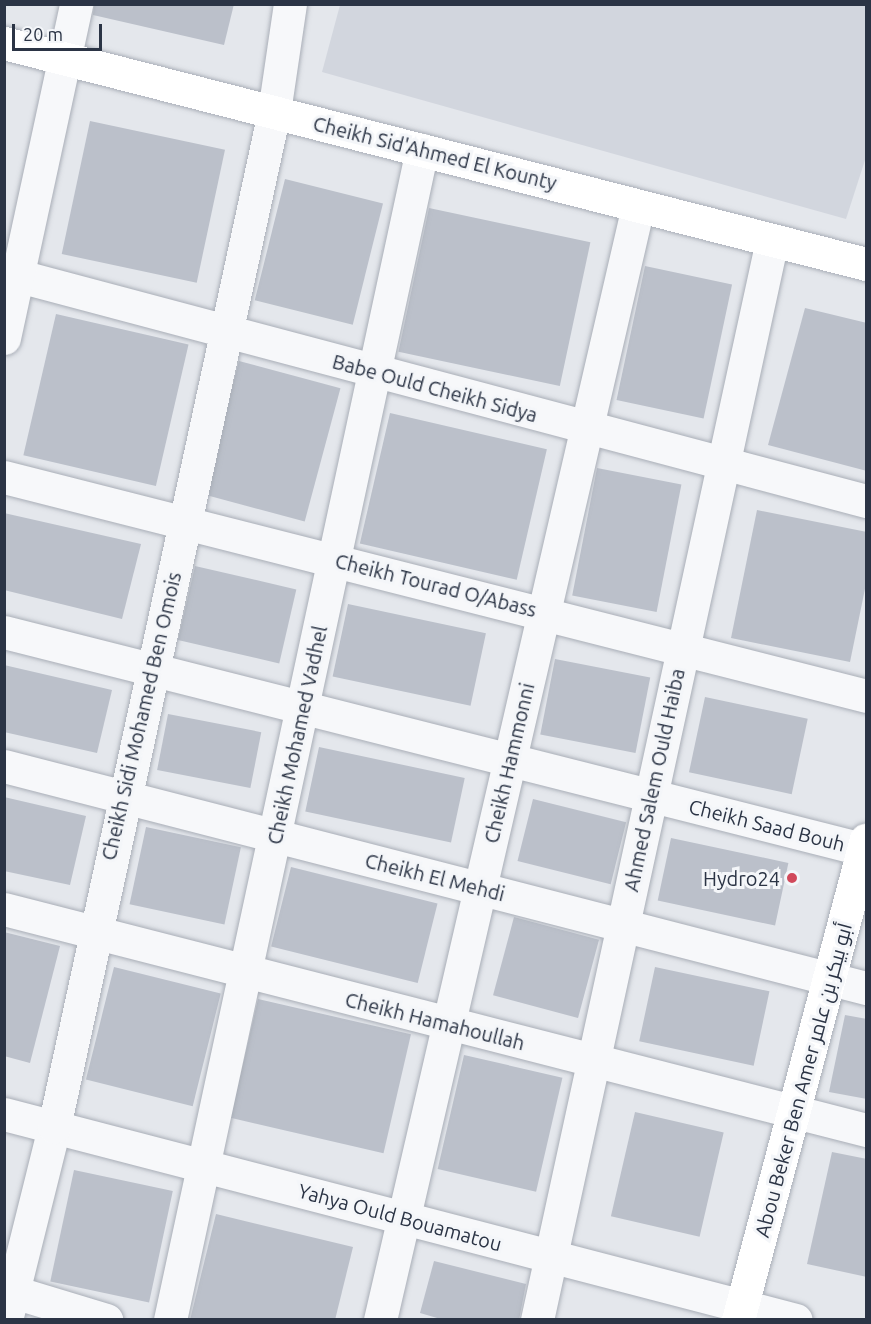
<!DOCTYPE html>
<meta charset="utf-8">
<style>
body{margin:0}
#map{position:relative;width:871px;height:1324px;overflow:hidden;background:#e4e7ec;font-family:Ubuntu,Cairo,sans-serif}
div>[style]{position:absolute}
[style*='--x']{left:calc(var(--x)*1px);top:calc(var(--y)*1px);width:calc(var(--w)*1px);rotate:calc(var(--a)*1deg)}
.built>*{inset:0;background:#d2d6de}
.building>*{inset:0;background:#bbc0ca;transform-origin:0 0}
.roads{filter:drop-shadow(0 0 2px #a9aeb7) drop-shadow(0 0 2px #a9aeb7)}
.street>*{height:33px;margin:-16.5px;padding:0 16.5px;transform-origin:16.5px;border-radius:16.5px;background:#f7f8fa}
.secondary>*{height:33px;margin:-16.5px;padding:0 16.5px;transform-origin:16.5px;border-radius:16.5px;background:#fff}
.dots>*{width:16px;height:16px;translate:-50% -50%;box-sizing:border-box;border:3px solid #f4f6f9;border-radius:50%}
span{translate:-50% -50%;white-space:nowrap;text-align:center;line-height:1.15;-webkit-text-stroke:6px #f4f6f9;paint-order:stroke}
.street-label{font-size:20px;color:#2b3445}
.poi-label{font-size:20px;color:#2b3445}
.right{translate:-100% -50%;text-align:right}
.frame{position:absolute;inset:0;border:6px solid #2b3445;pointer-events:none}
.scale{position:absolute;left:12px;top:24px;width:90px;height:27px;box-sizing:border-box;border:3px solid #2b3445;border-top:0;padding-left:8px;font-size:18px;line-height:21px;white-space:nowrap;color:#2b3445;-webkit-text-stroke:4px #f4f6f9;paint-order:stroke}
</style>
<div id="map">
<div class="built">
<i style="clip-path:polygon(340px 5px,866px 5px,866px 157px,846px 219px,322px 72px)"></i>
</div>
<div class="building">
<i style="clip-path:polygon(94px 4px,234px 4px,224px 45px,93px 15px)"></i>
<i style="left:90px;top:121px;width:138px;height:136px;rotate:12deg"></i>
<i style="left:285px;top:179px;width:101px;height:125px;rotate:14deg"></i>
<i style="left:429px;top:208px;width:165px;height:147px;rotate:12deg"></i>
<i style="left:645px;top:266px;width:89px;height:137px;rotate:12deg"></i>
<i style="clip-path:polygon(805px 308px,867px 323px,867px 471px,768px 445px)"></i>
<i style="left:56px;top:314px;width:136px;height:145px;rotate:13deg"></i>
<i style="left:239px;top:361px;width:105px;height:138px;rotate:15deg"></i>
<i style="left:390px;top:413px;width:161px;height:134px;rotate:13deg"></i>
<i style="left:597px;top:468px;width:86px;height:130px;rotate:11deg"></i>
<i style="clip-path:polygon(757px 510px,867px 532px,867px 579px,850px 662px,731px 638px)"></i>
<i style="clip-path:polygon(4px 513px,141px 544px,122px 619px,4px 590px)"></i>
<i style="left:195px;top:566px;width:104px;height:76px;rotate:13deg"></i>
<i style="left:348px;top:604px;width:141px;height:74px;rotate:12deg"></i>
<i style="left:555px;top:659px;width:97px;height:77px;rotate:11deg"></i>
<i style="clip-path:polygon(4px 665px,112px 690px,97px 753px,4px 732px)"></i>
<i style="left:705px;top:697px;width:105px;height:77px;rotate:12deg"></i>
<i style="left:168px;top:714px;width:95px;height:57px;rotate:11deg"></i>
<i style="left:319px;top:747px;width:149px;height:66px;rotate:12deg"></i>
<i style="clip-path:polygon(4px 797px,86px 816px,70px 885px,4px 871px)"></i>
<i style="left:533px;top:799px;width:96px;height:64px;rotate:14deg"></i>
<i style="left:146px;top:827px;width:97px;height:79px;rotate:12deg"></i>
<i style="left:671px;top:838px;width:120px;height:64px;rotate:12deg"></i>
<i style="left:291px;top:867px;width:151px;height:82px;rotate:14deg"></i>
<i style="left:514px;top:917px;width:88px;height:81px;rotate:15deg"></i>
<i style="clip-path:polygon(4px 932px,60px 946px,30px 1063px,4px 1056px)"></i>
<i style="left:114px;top:967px;width:110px;height:116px;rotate:14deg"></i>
<i style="left:655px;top:967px;width:117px;height:76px;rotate:12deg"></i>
<i style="left:258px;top:999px;width:157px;height:122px;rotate:13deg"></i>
<i style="clip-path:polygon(845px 1015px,867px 1019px,867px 1099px,829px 1092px)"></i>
<i style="left:464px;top:1055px;width:101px;height:117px;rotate:13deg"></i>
<i style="left:635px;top:1112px;width:91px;height:107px;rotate:13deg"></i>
<i style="clip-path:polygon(832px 1152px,867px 1159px,867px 1277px,807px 1264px)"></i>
<i style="left:74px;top:1170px;width:101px;height:114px;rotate:12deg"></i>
<i style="clip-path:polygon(216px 1214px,353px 1247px,335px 1320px,190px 1320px)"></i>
<i style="clip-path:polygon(434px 1261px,526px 1284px,519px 1320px,444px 1320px,420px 1313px)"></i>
</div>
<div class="roads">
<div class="street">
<i style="--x:4;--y:272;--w:892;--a:14.88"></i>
<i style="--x:4;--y:338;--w:342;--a:-77.8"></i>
<i style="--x:4;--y:477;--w:889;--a:14.25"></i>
<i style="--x:4;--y:632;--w:889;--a:14.19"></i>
<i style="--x:4;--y:766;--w:890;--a:14.44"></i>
<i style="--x:4;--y:909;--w:890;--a:14.38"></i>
<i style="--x:4;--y:1114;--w:818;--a:14.58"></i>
<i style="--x:4;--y:1289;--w:107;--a:16.9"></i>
<i style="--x:6;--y:1320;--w:199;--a:-76"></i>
<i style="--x:54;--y:1127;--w:1039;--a:-77.77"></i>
<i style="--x:274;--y:112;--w:109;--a:-81.6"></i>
<i style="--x:170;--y:1320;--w:1197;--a:-77.85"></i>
<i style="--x:380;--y:1320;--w:1143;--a:-76.96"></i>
<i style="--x:537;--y:1320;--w:1105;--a:-77.72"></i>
</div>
<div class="secondary">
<i style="--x:4;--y:43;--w:890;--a:14.38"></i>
<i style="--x:738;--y:1320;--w:497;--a:-75.1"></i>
</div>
</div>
<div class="dots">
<i style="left:792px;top:878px;background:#d1495b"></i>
</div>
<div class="street-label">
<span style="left:435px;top:153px;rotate:14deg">Cheikh Sid'Ahmed El Kounty</span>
<span style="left:435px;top:388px;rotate:15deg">Babe Ould Cheikh Sidya</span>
<span style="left:436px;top:585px;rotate:14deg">Cheikh Tourad O/Abass</span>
<span style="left:141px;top:716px;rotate:-77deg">Cheikh Sidi Mohamed Ben Omois</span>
<span style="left:297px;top:735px;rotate:-78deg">Cheikh Mohamed Vadhel</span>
<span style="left:509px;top:763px;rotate:-77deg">Cheikh Hammonni</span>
<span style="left:654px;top:780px;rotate:-78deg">Ahmed Salem Ould Haiba</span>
<span style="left:767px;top:825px;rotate:14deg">Cheikh Saad Bouh</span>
<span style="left:435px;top:877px;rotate:14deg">Cheikh El Mehdi</span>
<span style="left:435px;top:1021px;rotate:14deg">Cheikh Hamahoullah</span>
<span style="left:803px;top:1080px;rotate:-75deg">Abou Beker Ben Amer أبو بيكر بن عامر</span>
<span style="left:400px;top:1217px;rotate:15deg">Yahya Ould Bouamatou</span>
</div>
<div class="poi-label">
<span class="right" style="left:780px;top:878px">Hydro24</span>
</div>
<div class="frame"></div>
<div class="scale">20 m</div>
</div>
